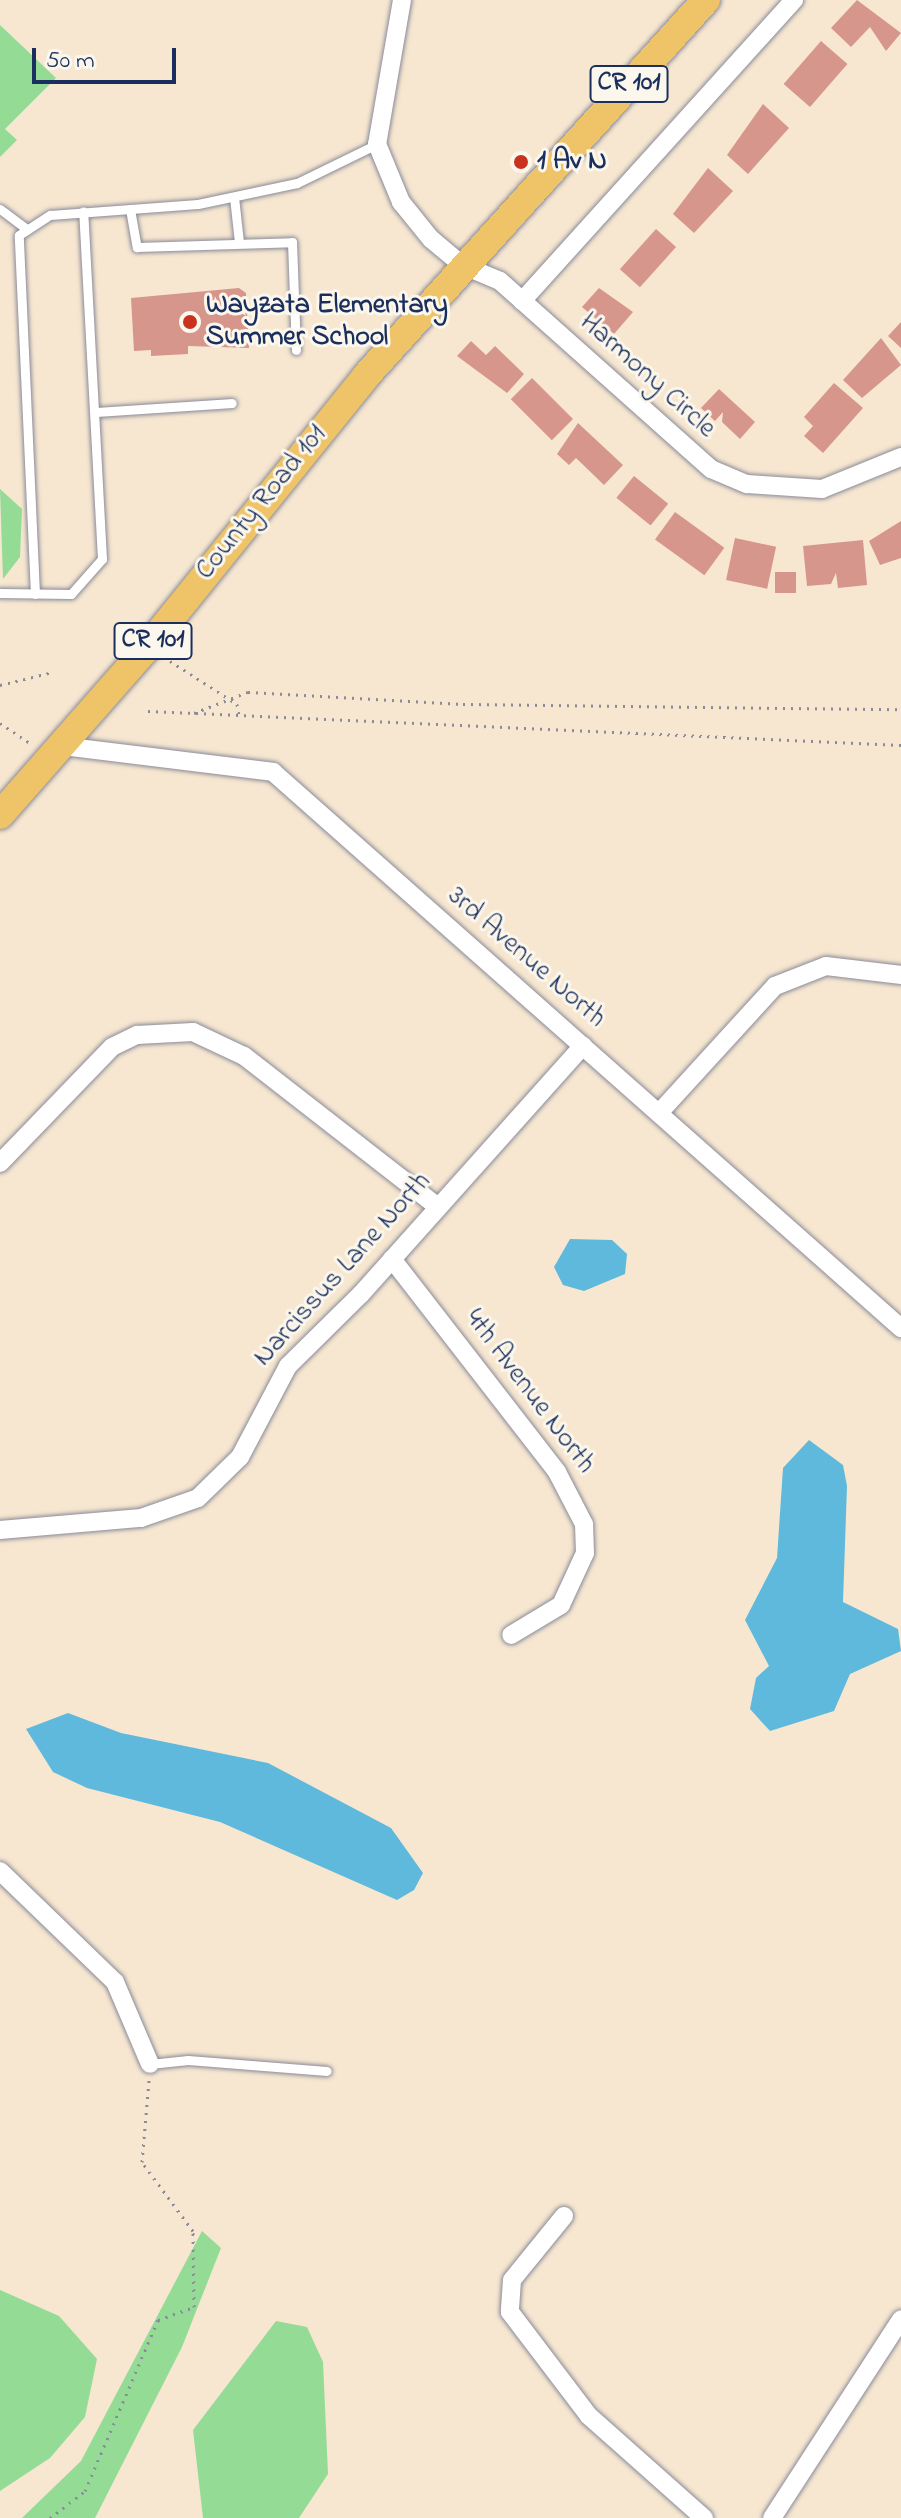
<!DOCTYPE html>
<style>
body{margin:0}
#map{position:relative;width:901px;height:2518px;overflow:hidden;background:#f7e7d1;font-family:"Indie Flower",sans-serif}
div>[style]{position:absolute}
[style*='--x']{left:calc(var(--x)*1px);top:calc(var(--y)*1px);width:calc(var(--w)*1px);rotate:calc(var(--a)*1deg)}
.green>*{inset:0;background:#94db95}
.water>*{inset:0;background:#5eb9dc}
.building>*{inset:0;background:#d6968b;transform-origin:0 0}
.path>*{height:3px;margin-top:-1.5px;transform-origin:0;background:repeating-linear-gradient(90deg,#898b98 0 2px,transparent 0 8px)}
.roads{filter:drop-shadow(0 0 2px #898b98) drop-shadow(0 0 2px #898b98)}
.lane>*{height:9px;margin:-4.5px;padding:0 4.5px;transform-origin:4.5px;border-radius:4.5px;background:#fff}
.street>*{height:18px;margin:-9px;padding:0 9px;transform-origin:9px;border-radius:9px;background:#fff}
.primary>*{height:28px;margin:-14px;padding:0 14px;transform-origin:14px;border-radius:14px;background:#efc469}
.dots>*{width:22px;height:22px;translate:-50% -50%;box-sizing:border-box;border:4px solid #fbf7ec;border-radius:50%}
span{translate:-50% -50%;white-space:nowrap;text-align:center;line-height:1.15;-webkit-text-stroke:6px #fbf7ec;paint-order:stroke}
.shield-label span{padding:2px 6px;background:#fbf7ec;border:2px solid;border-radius:6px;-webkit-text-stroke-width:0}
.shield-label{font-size:26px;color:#1b2f5e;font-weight:700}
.poi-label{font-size:28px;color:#1b2f5e;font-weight:700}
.left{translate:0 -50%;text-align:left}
.street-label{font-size:28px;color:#1b2f5e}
.scale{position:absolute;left:32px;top:48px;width:144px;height:36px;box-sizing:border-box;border:4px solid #1b2f5e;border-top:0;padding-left:10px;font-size:24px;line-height:28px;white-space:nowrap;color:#1b2f5e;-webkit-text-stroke:6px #fbf7ec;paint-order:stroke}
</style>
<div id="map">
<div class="green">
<i style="clip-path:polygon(0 25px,56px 78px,5px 129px,17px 140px,0 157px)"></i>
<i style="clip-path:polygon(0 489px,22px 509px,20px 557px,3px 579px)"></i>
<i style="clip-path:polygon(202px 2231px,221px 2248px,182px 2347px,95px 2518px,22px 2518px,81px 2461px)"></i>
<i style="clip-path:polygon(0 2290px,59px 2316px,97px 2359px,85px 2417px,50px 2458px,0 2491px)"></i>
<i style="clip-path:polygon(276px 2321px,307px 2327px,323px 2362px,328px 2474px,299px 2518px,203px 2518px,193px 2430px)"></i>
</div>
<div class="water">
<i style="clip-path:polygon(570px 1239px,612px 1240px,627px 1254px,625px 1274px,584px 1291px,563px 1285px,554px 1267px)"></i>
<i style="clip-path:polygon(809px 1440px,843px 1465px,847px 1486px,843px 1602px,898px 1629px,901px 1651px,850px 1674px,834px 1711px,770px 1731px,750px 1709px,756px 1678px,769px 1666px,745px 1620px,777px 1558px,783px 1468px)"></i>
<i style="clip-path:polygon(68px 1713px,121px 1733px,268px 1763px,391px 1828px,423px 1873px,414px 1890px,397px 1900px,220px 1822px,87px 1788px,53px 1772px,26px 1729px)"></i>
</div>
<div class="building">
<i style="clip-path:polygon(857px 0,901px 33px,886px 51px,870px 27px,851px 47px,831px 28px)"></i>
<i style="left:821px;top:41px;width:35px;height:57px;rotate:41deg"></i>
<i style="clip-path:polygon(763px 104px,789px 128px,748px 174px,727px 155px)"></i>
<i style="clip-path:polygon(708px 168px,733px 191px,694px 233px,673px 214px)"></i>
<i style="left:656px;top:229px;width:27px;height:54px;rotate:42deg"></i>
<i style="clip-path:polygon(239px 288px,246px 293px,249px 348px,188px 346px,188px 354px,151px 356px,151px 350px,134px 351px,131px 298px)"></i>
<i style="clip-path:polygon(599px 288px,633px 312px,614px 334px,582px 307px)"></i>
<i style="clip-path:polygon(901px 322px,901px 348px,888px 336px)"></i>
<i style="clip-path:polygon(881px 338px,901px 365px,862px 398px,843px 380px)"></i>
<i style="clip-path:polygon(471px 341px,486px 355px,495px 346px,524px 374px,507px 393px,457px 356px)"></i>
<i style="left:532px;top:378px;width:58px;height:30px;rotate:45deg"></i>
<i style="clip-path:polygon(834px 383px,863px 408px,823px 453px,804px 436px,813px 426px,804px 417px)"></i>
<i style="clip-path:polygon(719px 389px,755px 422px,740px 439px,722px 422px,723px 412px,715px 421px,701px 408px)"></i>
<i style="clip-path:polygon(578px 423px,623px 465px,604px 485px,576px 458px,569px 465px,557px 454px)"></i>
<i style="left:634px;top:476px;width:44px;height:28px;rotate:39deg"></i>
<i style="left:675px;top:512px;width:61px;height:34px;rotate:36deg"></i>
<i style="clip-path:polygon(901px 521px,901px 558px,880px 565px,869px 541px)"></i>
<i style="left:735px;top:538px;width:42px;height:43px;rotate:12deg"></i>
<i style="clip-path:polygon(863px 540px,867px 585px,838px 588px,836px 573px,831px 584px,807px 586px,803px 546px)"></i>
<i style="left:775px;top:572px;width:21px;height:21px"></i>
</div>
<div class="path">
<i style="--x:170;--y:661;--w:80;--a:32.7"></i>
<i style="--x:237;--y:704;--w:11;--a:80"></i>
<i style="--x:0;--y:685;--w:55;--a:-13.8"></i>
<i style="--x:148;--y:711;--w:46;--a:2.5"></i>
<i style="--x:194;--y:713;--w:58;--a:-21.3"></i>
<i style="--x:248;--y:692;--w:215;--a:3.2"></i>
<i style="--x:463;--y:704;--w:438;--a:0.7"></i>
<i style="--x:196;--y:713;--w:706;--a:2.6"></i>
<i style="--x:0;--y:723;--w:36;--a:34"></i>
<i style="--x:50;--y:2518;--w:44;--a:-37.6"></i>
<i style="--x:85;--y:2491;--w:186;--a:-66.9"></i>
<i style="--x:158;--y:2320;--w:38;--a:-20"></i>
<i style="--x:194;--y:2307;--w:76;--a:-90.8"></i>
<i style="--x:193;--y:2231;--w:86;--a:-126.5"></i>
<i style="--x:142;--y:2162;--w:82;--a:-85.1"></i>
</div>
<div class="roads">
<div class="lane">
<i style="--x:234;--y:197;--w:45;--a:83.7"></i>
<i style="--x:0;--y:209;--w:34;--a:37"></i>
<i style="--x:130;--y:209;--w:39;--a:80"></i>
<i style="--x:137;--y:247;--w:155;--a:-1.8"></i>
<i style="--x:292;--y:242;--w:108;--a:87.9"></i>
<i style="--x:97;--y:412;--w:135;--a:-3.8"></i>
<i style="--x:0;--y:593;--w:71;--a:0.8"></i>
<i style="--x:71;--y:594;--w:47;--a:-48.5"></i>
<i style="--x:102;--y:559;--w:348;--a:-93.1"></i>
<i style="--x:35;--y:594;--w:359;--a:-92.6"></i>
<i style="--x:19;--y:235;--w:37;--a:-33"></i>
<i style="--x:50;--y:215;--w:148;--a:-4.3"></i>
<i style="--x:198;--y:204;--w:101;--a:-12"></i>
<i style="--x:297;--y:183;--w:89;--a:-26"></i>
<i style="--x:150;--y:2064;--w:38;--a:-6"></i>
<i style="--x:188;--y:2060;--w:139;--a:4.5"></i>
</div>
<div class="street">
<i style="--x:402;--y:0;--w:146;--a:99.8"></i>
<i style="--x:377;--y:144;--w:63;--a:67.5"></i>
<i style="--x:401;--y:202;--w:48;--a:51"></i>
<i style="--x:431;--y:239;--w:40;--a:40"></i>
<i style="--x:462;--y:265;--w:41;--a:22.8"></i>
<i style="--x:500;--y:281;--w:283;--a:41.7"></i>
<i style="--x:711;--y:469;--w:39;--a:23"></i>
<i style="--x:747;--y:484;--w:75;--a:3.8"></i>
<i style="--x:822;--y:489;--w:85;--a:-22.1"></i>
<i style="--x:522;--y:301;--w:406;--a:-47.9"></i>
<i style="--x:62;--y:746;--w:213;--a:7"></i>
<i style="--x:273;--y:772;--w:839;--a:41.52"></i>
<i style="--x:659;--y:1113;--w:172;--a:-47.6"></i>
<i style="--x:775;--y:986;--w:55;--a:-21.4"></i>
<i style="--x:826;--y:966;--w:76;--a:6.8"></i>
<i style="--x:0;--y:1163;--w:161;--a:-46"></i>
<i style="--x:112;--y:1047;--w:28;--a:-26"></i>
<i style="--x:137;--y:1035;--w:56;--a:-3.1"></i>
<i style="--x:193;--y:1032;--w:56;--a:25.2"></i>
<i style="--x:244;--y:1056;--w:246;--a:37.9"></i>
<i style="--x:392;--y:1259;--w:269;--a:52.2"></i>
<i style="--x:557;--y:1472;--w:59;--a:62.6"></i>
<i style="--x:584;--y:1524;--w:29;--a:88"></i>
<i style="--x:585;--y:1553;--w:57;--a:114.8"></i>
<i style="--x:561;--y:1605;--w:58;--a:149"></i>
<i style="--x:0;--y:1530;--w:142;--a:-4.9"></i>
<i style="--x:141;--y:1518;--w:60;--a:-19.3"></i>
<i style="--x:198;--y:1498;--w:59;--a:-44.3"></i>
<i style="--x:240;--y:1457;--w:103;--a:-62.2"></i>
<i style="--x:288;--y:1366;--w:103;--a:-44.6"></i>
<i style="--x:361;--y:1294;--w:333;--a:-48.2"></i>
<i style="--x:0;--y:1871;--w:160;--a:44"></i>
<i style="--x:115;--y:1982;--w:89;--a:66.9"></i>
<i style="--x:564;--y:2216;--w:82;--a:129.1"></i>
<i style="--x:512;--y:2280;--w:32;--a:94"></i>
<i style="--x:510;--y:2312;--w:131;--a:52.8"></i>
<i style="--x:589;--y:2416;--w:154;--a:41.6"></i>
<i style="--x:772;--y:2518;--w:237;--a:-57"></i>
</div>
<div class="primary">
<i style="--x:0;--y:815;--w:221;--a:-48.7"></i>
<i style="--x:146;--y:649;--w:351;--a:-51.1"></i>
<i style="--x:366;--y:376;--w:507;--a:-47.88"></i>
</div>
</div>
<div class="dots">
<i style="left:521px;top:162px;background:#c8321e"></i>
<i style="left:190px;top:322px;background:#c8321e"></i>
</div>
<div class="shield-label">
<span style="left:629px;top:84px">CR 101</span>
<span style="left:153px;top:641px">CR 101</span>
</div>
<div class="poi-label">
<span class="left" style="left:537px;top:162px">1 Av N</span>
<span class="left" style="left:206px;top:322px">Wayzata Elementary<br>Summer School</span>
</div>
<div class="street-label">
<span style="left:647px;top:376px;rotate:42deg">Harmony Circle</span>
<span style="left:262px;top:503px;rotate:-51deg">County Road 101</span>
<span style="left:526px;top:958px;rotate:41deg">3rd Avenue North</span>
<span style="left:343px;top:1270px;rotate:-48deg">Narcissus Lane North</span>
<span style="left:529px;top:1392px;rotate:53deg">4th Avenue North</span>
</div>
<div class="scale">50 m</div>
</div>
